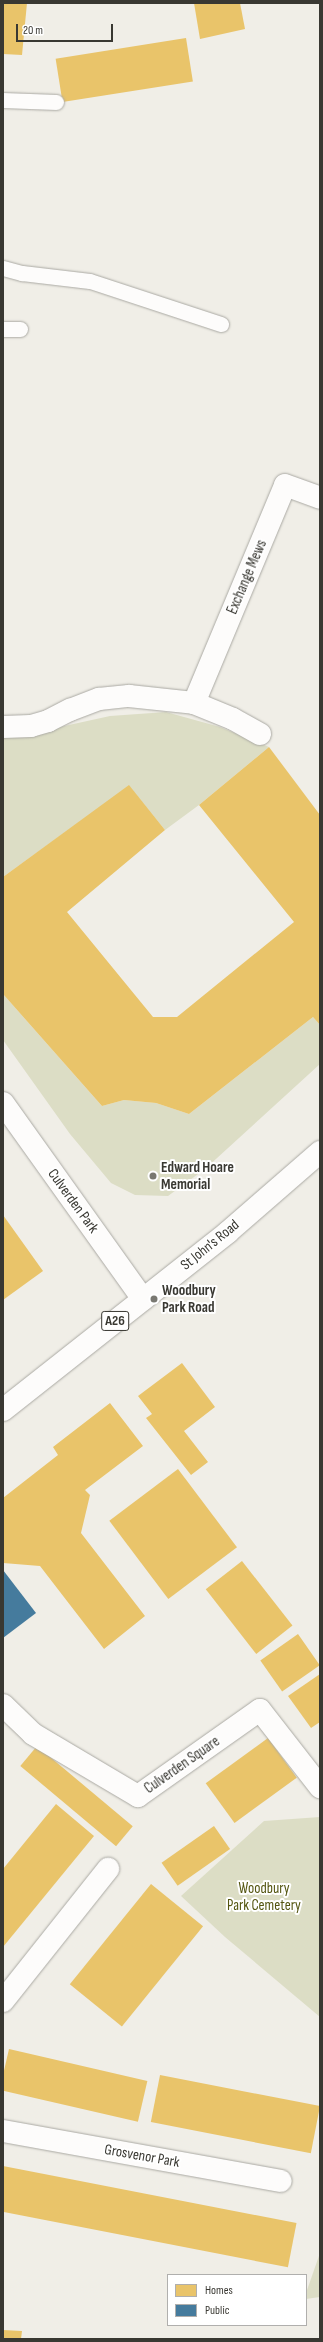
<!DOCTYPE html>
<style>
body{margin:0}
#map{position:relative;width:323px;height:2342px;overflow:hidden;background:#f0eee7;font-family:"Sofia Sans Condensed",sans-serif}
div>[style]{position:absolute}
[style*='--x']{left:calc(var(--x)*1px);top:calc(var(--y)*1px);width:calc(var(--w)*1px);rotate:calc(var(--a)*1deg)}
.green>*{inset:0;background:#dcddc5}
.homes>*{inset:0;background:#e9c46a;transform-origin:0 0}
.public>*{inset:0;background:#457b9d}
.roads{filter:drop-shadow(0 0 1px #aaa9a3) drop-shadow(0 0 1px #aaa9a3)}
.lane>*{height:15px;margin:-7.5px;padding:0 7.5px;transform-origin:7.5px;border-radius:7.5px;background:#fdfcfb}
.street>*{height:22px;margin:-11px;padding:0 11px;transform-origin:11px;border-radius:11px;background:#fdfcfb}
.highway>*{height:22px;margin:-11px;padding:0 11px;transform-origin:11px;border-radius:11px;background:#fdfcfb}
.dots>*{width:11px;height:11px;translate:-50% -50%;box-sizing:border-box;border:2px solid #fff;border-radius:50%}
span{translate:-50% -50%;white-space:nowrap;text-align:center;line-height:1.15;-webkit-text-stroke:4px #fff;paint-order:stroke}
.shield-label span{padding:1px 3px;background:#fff;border:1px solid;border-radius:3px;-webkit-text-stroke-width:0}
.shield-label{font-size:14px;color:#393832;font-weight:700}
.street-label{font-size:15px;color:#393832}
.poi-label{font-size:15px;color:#393832;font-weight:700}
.left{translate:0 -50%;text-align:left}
.park-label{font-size:15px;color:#545510}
.frame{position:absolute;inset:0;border:4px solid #393832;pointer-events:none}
.legend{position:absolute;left:167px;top:2274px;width:140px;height:52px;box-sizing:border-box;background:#fff;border:1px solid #b0afad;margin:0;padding:5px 7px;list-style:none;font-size:12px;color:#393832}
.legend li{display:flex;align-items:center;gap:8px;height:20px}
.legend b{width:20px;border:1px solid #b0afad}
.scale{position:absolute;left:16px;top:24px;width:97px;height:18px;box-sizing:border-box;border:2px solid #393832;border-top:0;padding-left:5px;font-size:12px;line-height:14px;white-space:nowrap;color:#393832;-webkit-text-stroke:3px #fff;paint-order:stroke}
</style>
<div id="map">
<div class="green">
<i style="clip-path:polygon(166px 712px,220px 727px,269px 747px,199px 805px,165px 830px,129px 786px,3px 877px,3px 737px,28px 734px,110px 716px)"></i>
<i style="clip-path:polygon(3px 994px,102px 1106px,124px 1100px,156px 1103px,189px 1114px,313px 1017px,320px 1025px,320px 1064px,205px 1169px,168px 1196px,135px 1195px,111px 1183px,70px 1134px,3px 1040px)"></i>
<i style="clip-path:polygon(320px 1817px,320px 2017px,225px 1937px,181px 1896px,264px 1821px)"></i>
<i style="clip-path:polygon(320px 2253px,320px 2297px,306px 2299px,306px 2293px)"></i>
</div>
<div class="homes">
<i style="clip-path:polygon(3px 3px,27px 3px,22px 55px,3px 54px)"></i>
<i style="clip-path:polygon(194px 3px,240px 3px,245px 29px,200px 39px)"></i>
<i style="left:186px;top:38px;width:44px;height:132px;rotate:81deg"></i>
<i style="clip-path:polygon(269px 747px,320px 815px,320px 1025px,313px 1017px,189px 1114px,156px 1103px,124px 1100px,102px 1106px,3px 994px,3px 877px,129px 785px,165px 830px,67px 912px,153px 1017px,177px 1017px,294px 922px,199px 805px)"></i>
<i style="clip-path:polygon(3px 1215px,43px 1271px,3px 1300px)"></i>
<i style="clip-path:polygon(182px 1363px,215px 1407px,184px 1431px,208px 1462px,191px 1475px,146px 1418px,152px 1414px,138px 1396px)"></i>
<i style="clip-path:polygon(110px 1403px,143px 1446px,85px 1490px,90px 1495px,81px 1533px,145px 1616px,104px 1649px,40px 1566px,3px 1563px,3px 1498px,58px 1455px,53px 1447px)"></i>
<i style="left:178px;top:1469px;width:98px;height:86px;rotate:53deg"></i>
<i style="left:242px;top:1561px;width:82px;height:46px;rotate:52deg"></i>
<i style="left:298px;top:1634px;width:38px;height:46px;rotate:55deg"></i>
<i style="clip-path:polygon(320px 1674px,320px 1722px,311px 1728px,288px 1696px)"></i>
<i style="left:268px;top:1738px;width:49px;height:77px;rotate:54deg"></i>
<i style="left:37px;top:1746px;width:125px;height:26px;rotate:40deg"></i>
<i style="clip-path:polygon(56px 1804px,94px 1836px,3px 1947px,3px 1869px)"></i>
<i style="left:214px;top:1826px;width:28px;height:64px;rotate:55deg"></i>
<i style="left:151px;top:1884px;width:67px;height:129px;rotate:39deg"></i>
<i style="left:9px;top:2049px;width:142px;height:42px;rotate:13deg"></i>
<i style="left:160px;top:2075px;width:163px;height:48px;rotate:11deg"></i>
<i style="left:3px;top:2166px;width:299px;height:45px;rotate:11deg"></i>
<i style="clip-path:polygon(3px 2330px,22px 2331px,21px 2339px,3px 2339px)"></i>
</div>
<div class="public">
<i style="clip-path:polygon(3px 1570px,36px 1613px,3px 1638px)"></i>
</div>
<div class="roads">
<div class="lane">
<i style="--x:3;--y:100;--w:53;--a:2.2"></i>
<i style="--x:3;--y:268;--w:20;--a:15"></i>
<i style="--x:22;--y:273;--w:68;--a:6.7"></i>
<i style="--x:90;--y:281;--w:138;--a:18.2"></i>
<i style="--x:3;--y:329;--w:17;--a:0"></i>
</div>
<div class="street">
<i style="--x:194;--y:703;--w:236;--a:-67.3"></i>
<i style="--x:285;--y:485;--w:37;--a:20"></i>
<i style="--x:3;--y:727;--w:28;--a:-2"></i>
<i style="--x:31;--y:726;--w:18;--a:-16"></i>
<i style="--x:48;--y:721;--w:25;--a:-27"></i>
<i style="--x:70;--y:710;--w:31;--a:-21"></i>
<i style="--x:99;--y:699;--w:30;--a:-6"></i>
<i style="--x:129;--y:696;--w:65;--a:6.1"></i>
<i style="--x:194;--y:703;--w:42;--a:22.3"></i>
<i style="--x:233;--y:719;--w:31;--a:29"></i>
<i style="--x:3;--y:1103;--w:241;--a:54.5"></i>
<i style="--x:3;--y:1705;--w:42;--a:44"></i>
<i style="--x:33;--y:1734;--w:122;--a:30.6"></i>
<i style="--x:138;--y:1796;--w:149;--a:-35.2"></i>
<i style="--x:260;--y:1710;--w:98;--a:52.1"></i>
<i style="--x:3;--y:2001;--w:169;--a:-51.5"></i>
<i style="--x:3;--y:2131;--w:282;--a:10.2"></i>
</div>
<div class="highway">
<i style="--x:3;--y:1410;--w:287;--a:-38.3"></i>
<i style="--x:228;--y:1232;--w:122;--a:-41"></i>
</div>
</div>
<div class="dots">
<i style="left:153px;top:1176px;background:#797871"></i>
<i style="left:154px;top:1299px;background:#797871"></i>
</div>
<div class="shield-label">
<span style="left:115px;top:1321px">A26</span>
</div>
<div class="street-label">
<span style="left:247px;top:577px;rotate:-67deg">Exchange Mews</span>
<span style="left:73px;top:1201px;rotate:54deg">Culverden Park</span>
<span style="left:210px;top:1245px;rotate:-39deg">St John's Road</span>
<span style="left:182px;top:1765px;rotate:-35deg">Culverden Square</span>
<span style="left:142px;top:2156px;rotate:10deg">Grosvenor Park</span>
</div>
<div class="poi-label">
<span class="left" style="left:161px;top:1176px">Edward Hoare<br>Memorial</span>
<span class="left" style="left:162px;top:1299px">Woodbury<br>Park Road</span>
</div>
<div class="park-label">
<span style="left:264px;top:1897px">Woodbury<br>Park Cemetery</span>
</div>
<div class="frame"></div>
<ul class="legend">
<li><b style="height:11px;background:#e9c46a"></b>Homes</li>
<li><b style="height:11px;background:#457b9d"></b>Public</li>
</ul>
<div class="scale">20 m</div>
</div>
